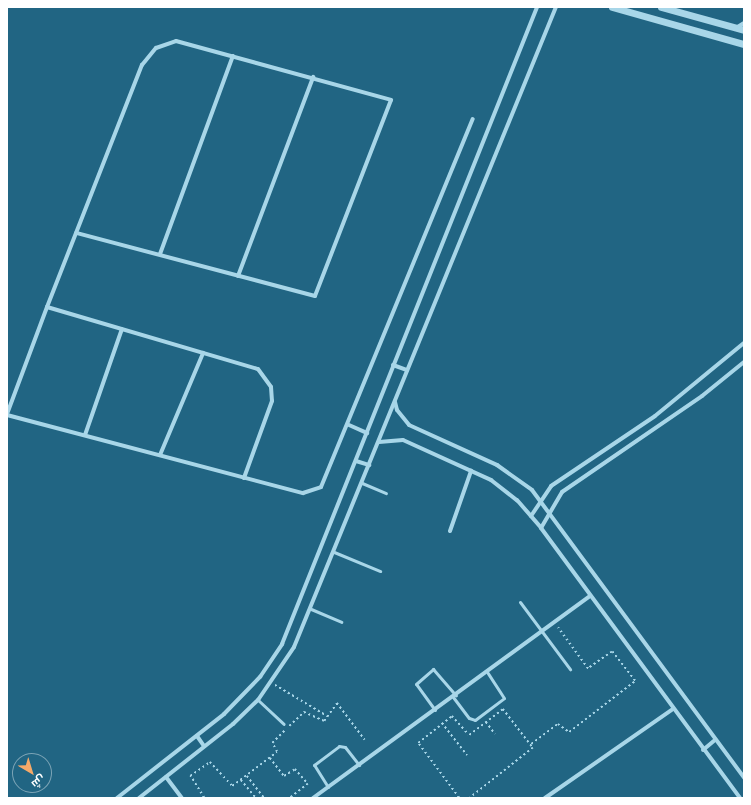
<!DOCTYPE html>
<meta charset="utf-8">
<style>
body{margin:0}
#map{position:relative;width:751px;height:805px;overflow:hidden;background:#216583;font-family:Ubuntu,Cairo,sans-serif}
div>[style]{position:absolute}
[style*='--x']{left:calc(var(--x)*1px);top:calc(var(--y)*1px);width:calc(var(--w)*1px);rotate:calc(var(--a)*1deg)}
.path>*{height:1.5px;margin-top:-0.75px;transform-origin:0;background:repeating-linear-gradient(90deg,#a8d6e8 0 2px,transparent 0 5px)}
.service>*{height:3px;margin:-1.5px;padding:0 1.5px;transform-origin:1.5px;border-radius:1.5px;background:#a8d6e8}
.minor>*{height:4px;margin:-2px;padding:0 2px;transform-origin:2px;border-radius:2px;background:#a8d6e8}
.tertiary>*{height:7px;margin:-3.5px;padding:0 3.5px;transform-origin:3.5px;border-radius:3.5px;background:#a8d6e8}
span{translate:-50% -50%;white-space:nowrap;text-align:center;line-height:1.15;-webkit-text-stroke:4px #216583;paint-order:stroke}
.frame{position:absolute;inset:0;border:8px solid #fff;pointer-events:none}
.north{position:absolute;left:12px;top:753px;width:40px;height:40px;box-sizing:border-box;background:#216583;border:1px solid #7aa3b5;border-radius:50%;rotate:142deg;font-size:11px;font-weight:700;line-height:16px;text-align:center;color:#fff}
.north::after{content:'';display:block;margin:auto;width:14px;height:18px;background:#f5a969;clip-path:polygon(50% 0,100% 100%,50% 72%,0 100%)}
</style>
<div id="map">
<div class="path">
<i style="--x:275;--y:685;--w:61;--a:30.8"></i>
<i style="--x:486;--y:722;--w:15;--a:53"></i>
<i style="--x:442;--y:723;--w:41;--a:52"></i>
<i style="--x:289;--y:726;--w:21;--a:-43"></i>
<i style="--x:304;--y:712;--w:22;--a:24"></i>
<i style="--x:324;--y:721;--w:22;--a:-54"></i>
<i style="--x:337;--y:703;--w:46;--a:52.9"></i>
<i style="--x:531;--y:744;--w:34;--a:-37"></i>
<i style="--x:558;--y:724;--w:14;--a:36"></i>
<i style="--x:569;--y:732;--w:83;--a:-37.7"></i>
<i style="--x:635;--y:681;--w:37;--a:-128"></i>
<i style="--x:612;--y:652;--w:29;--a:145"></i>
<i style="--x:588;--y:669;--w:51;--a:-126.2"></i>
<i style="--x:270;--y:758;--w:23;--a:52"></i>
<i style="--x:284;--y:776;--w:13;--a:-32"></i>
<i style="--x:295;--y:769;--w:20;--a:49"></i>
<i style="--x:308;--y:784;--w:23;--a:142"></i>
<i style="--x:247;--y:776;--w:28;--a:52"></i>
<i style="--x:241;--y:780;--w:23;--a:50"></i>
<i style="--x:204;--y:798;--w:26;--a:-122"></i>
<i style="--x:190;--y:776;--w:24;--a:-35"></i>
<i style="--x:210;--y:762;--w:33;--a:47"></i>
<i style="--x:232;--y:786;--w:56;--a:-37.1"></i>
<i style="--x:277;--y:752;--w:10;--a:-119"></i>
<i style="--x:272;--y:743;--w:18;--a:-45"></i>
<i style="--x:459;--y:798;--w:69;--a:-126.7"></i>
<i style="--x:418;--y:743;--w:43;--a:-38.5"></i>
<i style="--x:452;--y:716;--w:25;--a:48"></i>
<i style="--x:469;--y:735;--w:43;--a:-37.4"></i>
<i style="--x:503;--y:709;--w:49;--a:52.4"></i>
<i style="--x:533;--y:748;--w:80;--a:141.6"></i>
</div>
<div class="service">
<i style="--x:362;--y:483;--w:26;--a:23"></i>
<i style="--x:334;--y:552;--w:50;--a:22.4"></i>
<i style="--x:520;--y:602;--w:84;--a:53.3"></i>
<i style="--x:311;--y:609;--w:33;--a:23"></i>
<i style="--x:453;--y:697;--w:26;--a:53"></i>
<i style="--x:469;--y:718;--w:6;--a:18"></i>
<i style="--x:475;--y:720;--w:36;--a:-37"></i>
<i style="--x:504;--y:698;--w:30;--a:-123"></i>
<i style="--x:258;--y:700;--w:35;--a:43"></i>
<i style="--x:435;--y:710;--w:32;--a:-126"></i>
<i style="--x:416;--y:684;--w:23;--a:-41"></i>
<i style="--x:433;--y:669;--w:35;--a:49"></i>
<i style="--x:328;--y:787;--w:26;--a:-122"></i>
<i style="--x:314;--y:765;--w:31;--a:-37"></i>
<i style="--x:339;--y:746;--w:6;--a:9"></i>
<i style="--x:345;--y:747;--w:23;--a:52"></i>
</div>
<div class="minor">
<i style="--x:736;--y:28;--w:9;--a:-32"></i>
<i style="--x:160;--y:254;--w:211;--a:-69.8"></i>
<i style="--x:238;--y:276;--w:213;--a:-69.3"></i>
<i style="--x:47;--y:307;--w:220;--a:16.4"></i>
<i style="--x:258;--y:369;--w:22;--a:54"></i>
<i style="--x:271;--y:387;--w:14;--a:86"></i>
<i style="--x:272;--y:401;--w:82;--a:110"></i>
<i style="--x:393;--y:365;--w:15;--a:20"></i>
<i style="--x:395;--y:402;--w:8;--a:76"></i>
<i style="--x:397;--y:410;--w:19;--a:51"></i>
<i style="--x:409;--y:425;--w:97;--a:24.4"></i>
<i style="--x:497;--y:465;--w:43;--a:35.5"></i>
<i style="--x:532;--y:490;--w:358;--a:53.6"></i>
<i style="--x:7;--y:414;--w:114;--a:-69.5"></i>
<i style="--x:47;--y:307;--w:260;--a:-68.6"></i>
<i style="--x:142;--y:65;--w:22;--a:-51"></i>
<i style="--x:156;--y:48;--w:21;--a:-19"></i>
<i style="--x:176;--y:41;--w:223;--a:15.3"></i>
<i style="--x:391;--y:100;--w:210;--a:111.2"></i>
<i style="--x:315;--y:296;--w:247;--a:-165.2"></i>
<i style="--x:7;--y:415;--w:306;--a:14.8"></i>
<i style="--x:303;--y:493;--w:19;--a:-18"></i>
<i style="--x:321;--y:487;--w:398;--a:-67.6"></i>
<i style="--x:349;--y:425;--w:20;--a:24"></i>
<i style="--x:85;--y:435;--w:112;--a:-70.8"></i>
<i style="--x:379;--y:442;--w:24;--a:-5"></i>
<i style="--x:403;--y:440;--w:97;--a:24.4"></i>
<i style="--x:491;--y:480;--w:33;--a:38"></i>
<i style="--x:517;--y:500;--w:37;--a:49"></i>
<i style="--x:541;--y:528;--w:335;--a:53.6"></i>
<i style="--x:160;--y:455;--w:111;--a:-67.1"></i>
<i style="--x:356;--y:461;--w:14;--a:17"></i>
<i style="--x:531;--y:516;--w:36;--a:-56"></i>
<i style="--x:551;--y:486;--w:125;--a:-33.9"></i>
<i style="--x:655;--y:416;--w:115;--a:-39.4"></i>
<i style="--x:541;--y:528;--w:42;--a:-59.7"></i>
<i style="--x:562;--y:492;--w:170;--a:-34.4"></i>
<i style="--x:702;--y:396;--w:54;--a:-39"></i>
<i style="--x:450;--y:531;--w:64;--a:-70.7"></i>
<i style="--x:197;--y:736;--w:12;--a:55"></i>
<i style="--x:703;--y:750;--w:16;--a:-40"></i>
<i style="--x:166;--y:777;--w:26;--a:53"></i>
<i style="--x:117;--y:798;--w:136;--a:-38.1"></i>
<i style="--x:224;--y:714;--w:52;--a:-45.8"></i>
<i style="--x:260;--y:677;--w:40;--a:-56"></i>
<i style="--x:282;--y:644;--w:686;--a:-68.18"></i>
<i style="--x:139;--y:798;--w:120;--a:-38.2"></i>
<i style="--x:233;--y:724;--w:35;--a:-44"></i>
<i style="--x:258;--y:700;--w:64;--a:-55.8"></i>
<i style="--x:294;--y:647;--w:692;--a:-67.74"></i>
<i style="--x:313;--y:798;--w:343;--a:-36.1"></i>
<i style="--x:545;--y:798;--w:156;--a:-34.8"></i>
</div>
<div class="tertiary">
<i style="--x:612;--y:7;--w:137;--a:15.7"></i>
<i style="--x:661;--y:7;--w:86;--a:15.5"></i>
</div>
<div class="frame"></div>
<div class="north">ش</div>
</div>
